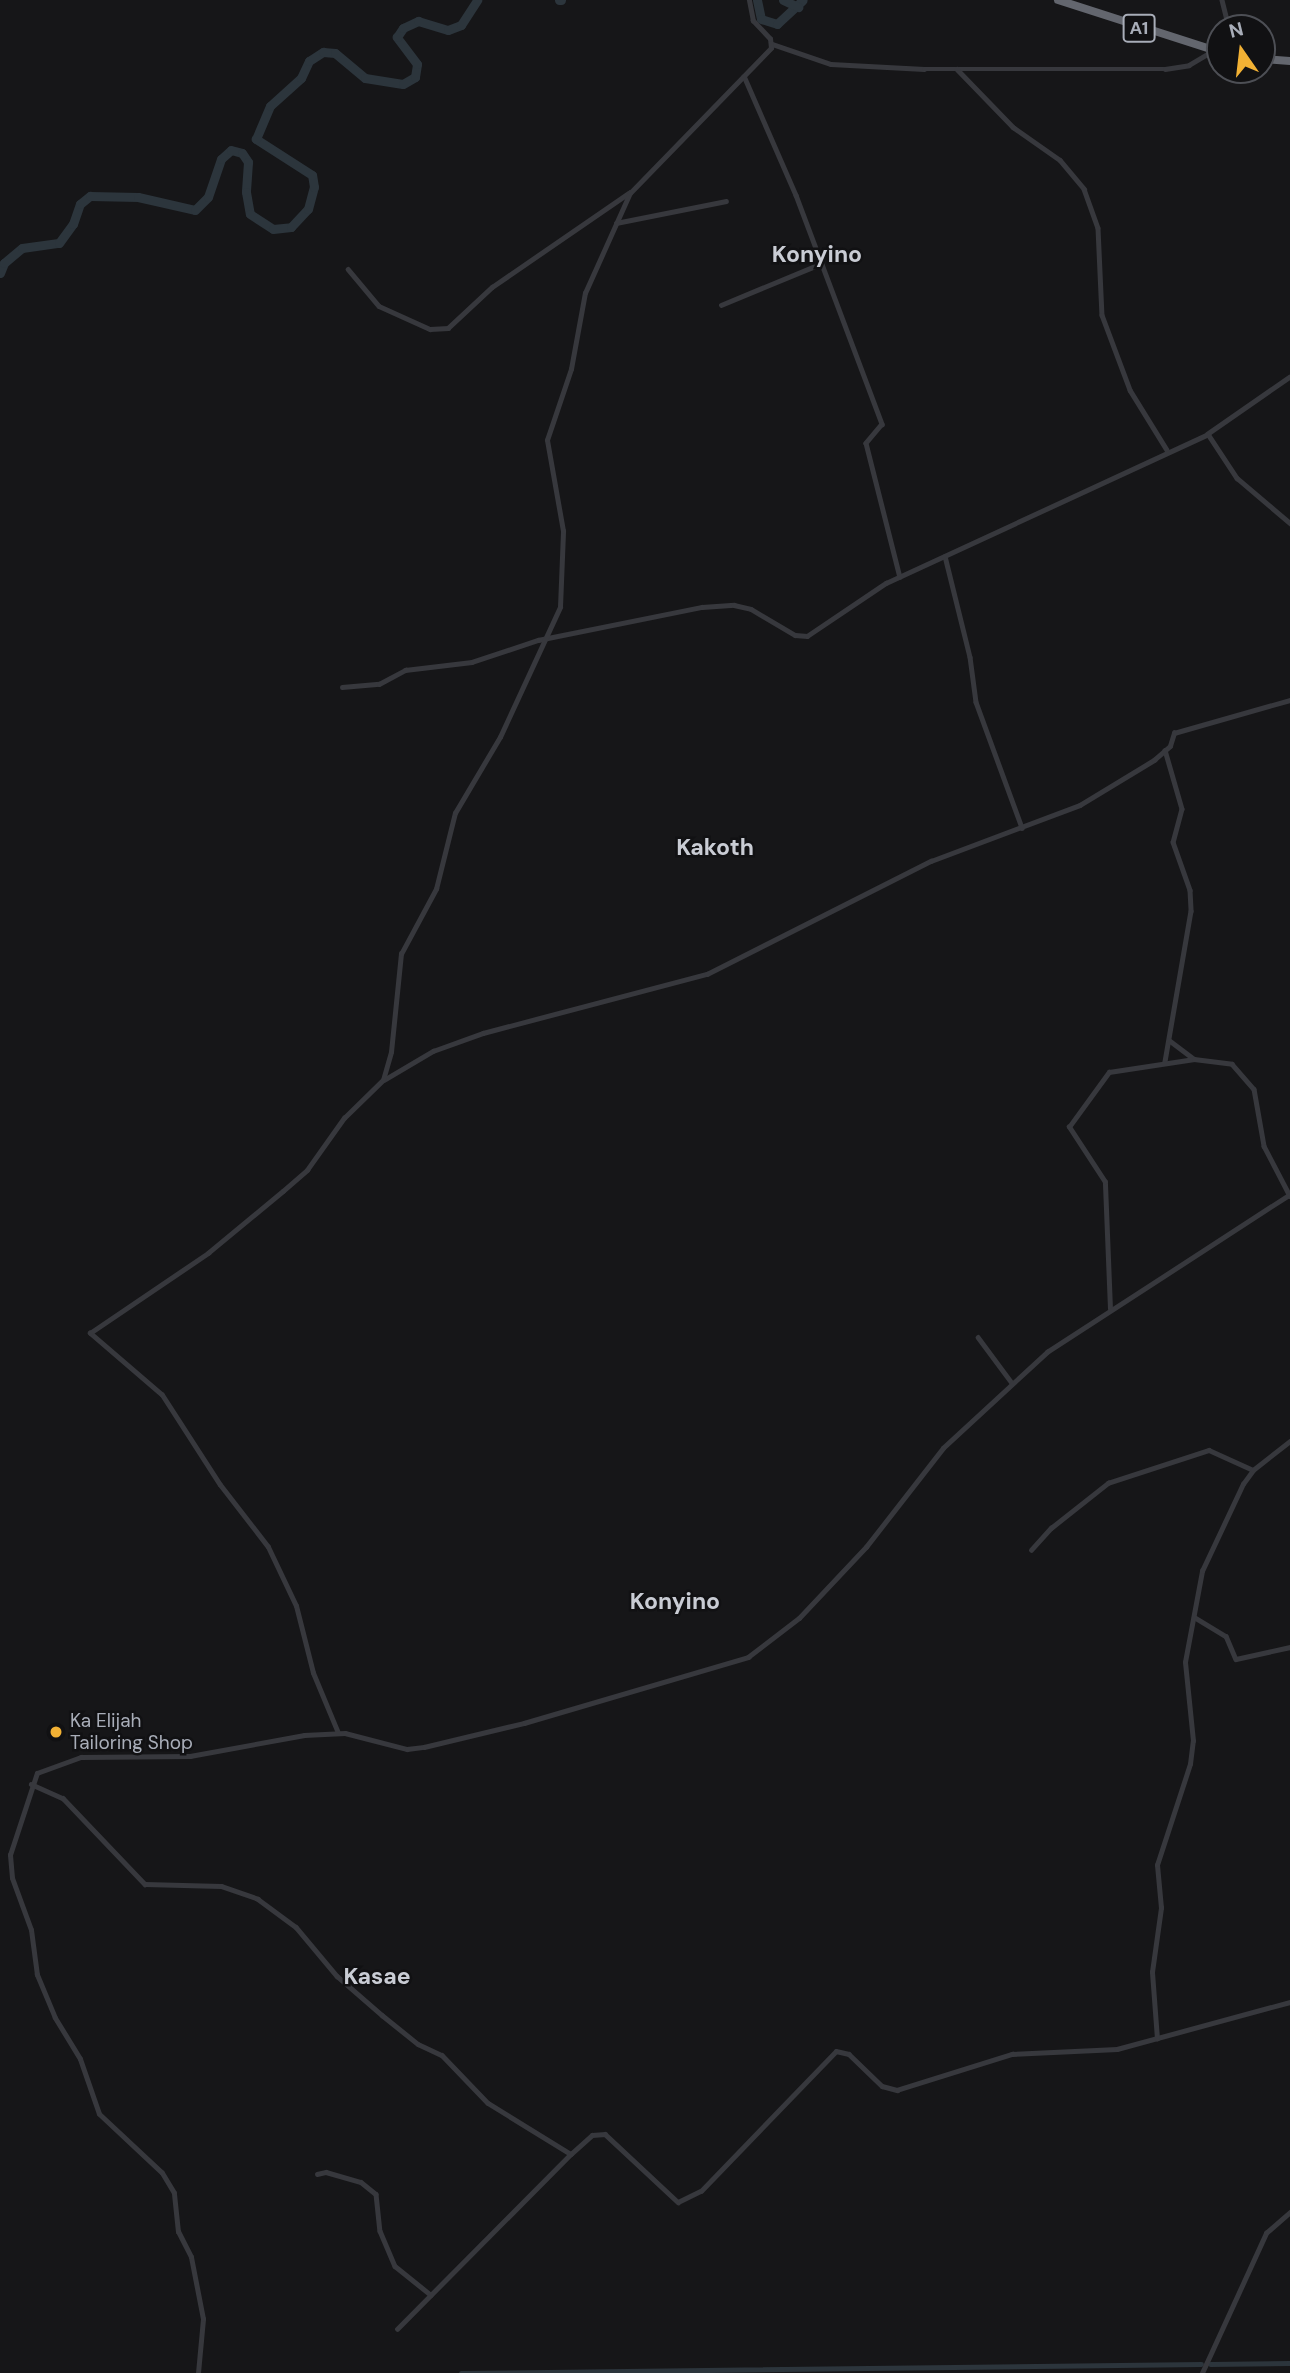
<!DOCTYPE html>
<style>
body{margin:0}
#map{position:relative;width:1290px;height:2373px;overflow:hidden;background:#161618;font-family:"DM Sans",sans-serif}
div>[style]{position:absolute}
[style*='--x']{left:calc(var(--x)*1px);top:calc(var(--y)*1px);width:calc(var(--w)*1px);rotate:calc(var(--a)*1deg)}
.canal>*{height:5px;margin:-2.5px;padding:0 2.5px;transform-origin:2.5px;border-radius:2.5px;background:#2c353c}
.river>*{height:9px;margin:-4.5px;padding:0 4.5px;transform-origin:4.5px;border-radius:4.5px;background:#2c353c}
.street>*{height:4.5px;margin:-2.25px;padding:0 2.25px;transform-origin:2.25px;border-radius:2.25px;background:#37383d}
.highway>*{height:8px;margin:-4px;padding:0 4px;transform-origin:4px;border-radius:4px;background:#63666e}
.dots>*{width:19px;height:19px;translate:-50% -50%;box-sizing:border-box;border:4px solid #111113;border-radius:50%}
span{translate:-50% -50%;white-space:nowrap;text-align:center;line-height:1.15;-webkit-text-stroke:5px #111113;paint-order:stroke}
.shield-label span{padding:2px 5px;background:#111113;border:2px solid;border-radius:5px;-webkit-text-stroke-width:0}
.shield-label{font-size:18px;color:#a8adb8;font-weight:700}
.poi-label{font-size:19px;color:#a8adb8}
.left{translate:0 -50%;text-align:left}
.quarter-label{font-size:23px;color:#c9ccd4;font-weight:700}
.north{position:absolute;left:1206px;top:14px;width:70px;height:70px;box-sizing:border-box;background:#111113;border:2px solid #4d4f55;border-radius:50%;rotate:346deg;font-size:19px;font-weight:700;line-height:28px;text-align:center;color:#a8adb8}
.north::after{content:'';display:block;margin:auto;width:24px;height:32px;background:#f2b134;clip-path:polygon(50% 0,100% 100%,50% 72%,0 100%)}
</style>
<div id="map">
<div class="canal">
<i style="--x:1210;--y:2364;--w:80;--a:-0.7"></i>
<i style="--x:461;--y:2373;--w:740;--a:-0.7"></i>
</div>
<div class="river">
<i style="--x:559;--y:0;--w:2;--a:0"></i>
<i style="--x:757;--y:0;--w:19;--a:78"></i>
<i style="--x:761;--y:19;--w:17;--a:17"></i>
<i style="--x:777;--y:24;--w:35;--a:-43"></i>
<i style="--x:783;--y:0;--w:17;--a:25"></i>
<i style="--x:0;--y:273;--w:11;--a:-68"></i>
<i style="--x:4;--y:263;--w:23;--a:-40"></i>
<i style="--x:22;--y:248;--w:37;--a:-8"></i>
<i style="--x:59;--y:243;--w:24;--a:-54"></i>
<i style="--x:73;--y:224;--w:21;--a:-71"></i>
<i style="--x:80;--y:204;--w:13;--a:-39"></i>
<i style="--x:90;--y:196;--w:48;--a:1.2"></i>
<i style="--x:138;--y:197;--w:58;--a:12.8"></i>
<i style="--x:195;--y:210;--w:18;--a:-45"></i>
<i style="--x:208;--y:197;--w:40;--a:-71.1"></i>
<i style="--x:221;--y:159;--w:13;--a:-42"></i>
<i style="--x:231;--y:150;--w:11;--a:15"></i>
<i style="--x:242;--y:153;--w:11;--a:56"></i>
<i style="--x:248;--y:162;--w:30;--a:94"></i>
<i style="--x:246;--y:192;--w:22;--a:80"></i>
<i style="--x:250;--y:214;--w:27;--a:33"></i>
<i style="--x:273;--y:229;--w:18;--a:-6"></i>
<i style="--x:291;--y:227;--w:25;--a:-47"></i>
<i style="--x:308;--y:209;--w:23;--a:-75"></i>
<i style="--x:314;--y:187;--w:12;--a:-99"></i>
<i style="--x:312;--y:175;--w:67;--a:-147.3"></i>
<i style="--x:256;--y:139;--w:36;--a:-67"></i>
<i style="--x:270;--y:106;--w:42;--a:-42.1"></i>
<i style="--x:301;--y:78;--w:19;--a:-65"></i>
<i style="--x:309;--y:61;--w:17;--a:-33"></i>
<i style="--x:323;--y:52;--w:12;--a:5"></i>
<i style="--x:335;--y:53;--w:39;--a:40"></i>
<i style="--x:365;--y:78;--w:38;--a:9"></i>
<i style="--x:403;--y:84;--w:14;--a:-30"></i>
<i style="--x:415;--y:77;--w:13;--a:-81"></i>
<i style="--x:417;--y:64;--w:34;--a:-127"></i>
<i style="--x:397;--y:37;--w:11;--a:-56"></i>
<i style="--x:403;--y:28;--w:17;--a:-25"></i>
<i style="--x:418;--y:21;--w:31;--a:17"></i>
<i style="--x:448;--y:30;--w:14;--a:-21"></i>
<i style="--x:461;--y:25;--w:30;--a:-57"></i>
</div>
<div class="street">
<i style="--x:1222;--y:0;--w:29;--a:76"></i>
<i style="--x:772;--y:44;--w:62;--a:18.7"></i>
<i style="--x:831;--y:64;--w:93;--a:3.1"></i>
<i style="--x:924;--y:69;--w:241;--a:0"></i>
<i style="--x:1165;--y:69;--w:24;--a:-9"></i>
<i style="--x:1189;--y:65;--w:27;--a:-31"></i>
<i style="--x:957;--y:69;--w:81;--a:46"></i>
<i style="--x:1013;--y:127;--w:57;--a:35.1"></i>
<i style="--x:1060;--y:160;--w:38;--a:50"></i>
<i style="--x:1084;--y:189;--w:41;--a:70.3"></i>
<i style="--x:1098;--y:228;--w:87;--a:87.4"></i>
<i style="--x:1102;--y:315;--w:80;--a:69.5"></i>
<i style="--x:1130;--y:390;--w:70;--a:58.3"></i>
<i style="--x:744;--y:76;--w:130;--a:66.4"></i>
<i style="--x:796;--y:195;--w:245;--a:69.4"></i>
<i style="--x:882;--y:424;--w:25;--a:130"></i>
<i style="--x:866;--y:443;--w:138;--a:75.8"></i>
<i style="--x:616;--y:223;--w:112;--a:-11.3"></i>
<i style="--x:348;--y:269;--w:48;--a:50"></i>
<i style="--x:379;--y:306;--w:56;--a:24.3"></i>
<i style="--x:430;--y:329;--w:18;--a:-3"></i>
<i style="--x:448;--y:328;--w:60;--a:-43"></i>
<i style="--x:492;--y:287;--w:166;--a:-34.5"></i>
<i style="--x:721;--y:305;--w:107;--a:-22.5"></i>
<i style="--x:1290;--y:377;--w:100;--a:145.2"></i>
<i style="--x:1208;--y:434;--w:53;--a:56.6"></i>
<i style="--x:1237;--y:478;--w:70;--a:40.3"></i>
<i style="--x:945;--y:556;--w:104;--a:76.1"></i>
<i style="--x:970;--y:657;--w:45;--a:82.4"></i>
<i style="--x:976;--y:702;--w:134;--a:69.9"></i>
<i style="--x:342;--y:687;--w:37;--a:-5"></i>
<i style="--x:379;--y:684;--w:30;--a:-28"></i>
<i style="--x:405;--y:670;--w:67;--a:-6.8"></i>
<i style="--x:472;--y:662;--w:70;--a:-18.4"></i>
<i style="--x:538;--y:640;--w:167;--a:-11.4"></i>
<i style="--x:702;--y:607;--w:32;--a:-4"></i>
<i style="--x:734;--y:605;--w:17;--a:13"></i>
<i style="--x:751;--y:609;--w:51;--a:30.6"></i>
<i style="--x:795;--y:635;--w:12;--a:5"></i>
<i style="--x:807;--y:636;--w:95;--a:-33.9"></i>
<i style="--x:886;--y:583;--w:355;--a:-24.8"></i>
<i style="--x:1165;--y:750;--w:61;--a:73.9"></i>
<i style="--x:1182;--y:809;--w:34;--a:105"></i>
<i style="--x:1173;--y:842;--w:51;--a:70.5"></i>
<i style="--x:1190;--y:890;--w:21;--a:87"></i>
<i style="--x:1191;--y:911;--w:153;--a:99.8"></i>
<i style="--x:1169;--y:1040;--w:31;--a:37"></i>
<i style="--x:384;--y:1080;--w:57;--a:-30.6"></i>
<i style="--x:433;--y:1051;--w:53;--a:-19.8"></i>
<i style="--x:483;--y:1033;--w:232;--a:-14.8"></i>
<i style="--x:707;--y:974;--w:251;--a:-26.8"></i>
<i style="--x:931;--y:861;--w:159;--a:-20.6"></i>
<i style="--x:1080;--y:805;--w:87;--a:-31.3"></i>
<i style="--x:1154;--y:760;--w:21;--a:-41"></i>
<i style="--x:1170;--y:746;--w:14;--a:-73"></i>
<i style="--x:1174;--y:733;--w:121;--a:-15.9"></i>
<i style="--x:1110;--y:1309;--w:127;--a:-92.3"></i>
<i style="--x:1105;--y:1182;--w:66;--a:-123.2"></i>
<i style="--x:1069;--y:1127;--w:68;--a:-54"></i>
<i style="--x:1109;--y:1072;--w:86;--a:-8.7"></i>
<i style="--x:1194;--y:1059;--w:38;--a:7"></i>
<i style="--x:1232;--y:1064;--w:33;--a:49"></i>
<i style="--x:1254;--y:1089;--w:58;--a:80"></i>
<i style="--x:1264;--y:1146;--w:56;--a:62.5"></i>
<i style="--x:978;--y:1337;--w:57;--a:53.5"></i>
<i style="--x:1031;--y:1550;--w:30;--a:-48"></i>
<i style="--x:1051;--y:1528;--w:73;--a:-38.3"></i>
<i style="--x:1108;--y:1483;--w:106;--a:-18.1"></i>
<i style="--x:1209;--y:1450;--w:48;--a:24.4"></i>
<i style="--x:1194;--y:1617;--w:37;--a:31"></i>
<i style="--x:1226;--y:1636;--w:25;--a:67"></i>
<i style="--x:1236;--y:1659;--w:55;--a:-12.5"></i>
<i style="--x:338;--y:1733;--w:65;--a:-112.6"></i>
<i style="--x:313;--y:1673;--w:69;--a:-104.2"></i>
<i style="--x:296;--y:1606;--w:65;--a:-115.4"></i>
<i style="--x:268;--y:1547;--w:78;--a:-127.7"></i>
<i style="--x:220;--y:1485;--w:107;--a:-122.8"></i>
<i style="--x:162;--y:1395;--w:95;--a:-139.3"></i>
<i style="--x:90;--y:1333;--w:143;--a:-34.1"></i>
<i style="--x:208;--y:1253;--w:97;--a:-39.6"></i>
<i style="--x:283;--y:1191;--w:32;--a:-41"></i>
<i style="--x:307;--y:1170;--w:64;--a:-54.6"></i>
<i style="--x:344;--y:1118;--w:54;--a:-44.3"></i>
<i style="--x:383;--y:1080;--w:29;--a:-74"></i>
<i style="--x:391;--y:1052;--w:99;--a:-84.2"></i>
<i style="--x:401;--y:954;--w:74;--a:-61.7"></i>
<i style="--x:436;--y:889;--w:78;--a:-76"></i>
<i style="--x:455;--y:813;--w:88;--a:-59.4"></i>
<i style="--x:500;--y:737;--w:143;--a:-65.2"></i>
<i style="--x:560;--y:607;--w:76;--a:-87.7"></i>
<i style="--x:563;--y:531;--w:92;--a:-100"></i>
<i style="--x:547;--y:440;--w:75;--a:-71.3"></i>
<i style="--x:571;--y:369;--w:77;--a:-79.6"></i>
<i style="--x:585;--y:293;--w:110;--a:-65.8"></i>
<i style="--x:630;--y:193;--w:202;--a:-45.8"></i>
<i style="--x:771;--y:48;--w:9;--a:-96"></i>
<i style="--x:770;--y:39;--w:25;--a:-133"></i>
<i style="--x:753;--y:21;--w:21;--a:-101"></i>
<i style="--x:31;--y:1784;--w:35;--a:24"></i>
<i style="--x:63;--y:1798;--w:119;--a:46.4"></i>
<i style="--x:145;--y:1884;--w:76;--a:1.5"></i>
<i style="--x:221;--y:1886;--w:39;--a:19"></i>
<i style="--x:258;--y:1899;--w:47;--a:36.4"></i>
<i style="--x:296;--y:1927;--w:64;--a:50.1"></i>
<i style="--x:337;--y:1976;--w:60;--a:40.9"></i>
<i style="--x:382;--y:2015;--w:46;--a:38.9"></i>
<i style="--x:418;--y:2044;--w:26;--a:25"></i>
<i style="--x:442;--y:2055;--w:66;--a:46.2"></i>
<i style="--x:488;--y:2103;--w:97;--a:31.6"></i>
<i style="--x:571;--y:2154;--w:28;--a:-42"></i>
<i style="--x:592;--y:2135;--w:13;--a:-4"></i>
<i style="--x:605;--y:2134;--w:100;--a:43"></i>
<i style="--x:678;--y:2202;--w:25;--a:-26"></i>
<i style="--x:701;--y:2191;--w:194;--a:-46"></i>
<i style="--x:836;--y:2051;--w:13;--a:13"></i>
<i style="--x:849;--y:2054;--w:46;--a:44.1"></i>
<i style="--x:882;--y:2086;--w:16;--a:15"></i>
<i style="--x:897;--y:2090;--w:121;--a:-17.4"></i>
<i style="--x:1012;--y:2054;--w:105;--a:-2.7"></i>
<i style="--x:1117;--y:2049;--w:179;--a:-15.2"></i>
<i style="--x:1157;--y:2039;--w:67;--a:-94.3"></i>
<i style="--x:1152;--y:1972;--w:65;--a:-82"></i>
<i style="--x:1161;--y:1908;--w:43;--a:-95.3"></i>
<i style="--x:1157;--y:1865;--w:106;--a:-71.9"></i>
<i style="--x:1190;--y:1764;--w:23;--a:-83"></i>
<i style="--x:1193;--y:1741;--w:79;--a:-95.8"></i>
<i style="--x:1185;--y:1662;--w:93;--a:-79.4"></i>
<i style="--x:1202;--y:1571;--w:96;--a:-64.8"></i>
<i style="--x:1243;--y:1484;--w:17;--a:-54"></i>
<i style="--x:1253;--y:1470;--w:47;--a:-38.1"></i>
<i style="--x:317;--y:2174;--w:9;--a:-13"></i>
<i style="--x:326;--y:2172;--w:36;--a:16"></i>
<i style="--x:361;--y:2182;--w:19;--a:39"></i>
<i style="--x:376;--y:2194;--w:37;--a:84"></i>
<i style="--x:380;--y:2231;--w:38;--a:67"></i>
<i style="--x:395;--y:2266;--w:46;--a:38.9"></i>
<i style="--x:397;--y:2329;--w:247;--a:-45.2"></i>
<i style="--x:198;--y:2373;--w:54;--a:-84.7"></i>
<i style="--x:203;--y:2319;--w:63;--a:-101"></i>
<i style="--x:191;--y:2257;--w:28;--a:-117"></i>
<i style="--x:178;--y:2232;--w:39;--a:-96"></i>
<i style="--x:174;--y:2193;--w:23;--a:-121"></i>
<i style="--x:162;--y:2173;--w:86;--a:-136.9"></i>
<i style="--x:99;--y:2114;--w:58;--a:-109.1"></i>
<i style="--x:80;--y:2059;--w:48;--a:-121.4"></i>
<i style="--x:55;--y:2018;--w:47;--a:-112.7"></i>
<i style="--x:37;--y:1975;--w:45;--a:-97.6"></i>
<i style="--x:31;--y:1930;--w:55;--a:-110.1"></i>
<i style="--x:12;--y:1878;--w:23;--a:-95"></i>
<i style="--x:10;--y:1855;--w:86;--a:-71.8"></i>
<i style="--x:37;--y:1773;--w:47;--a:-20"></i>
<i style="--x:81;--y:1757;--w:109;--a:-0.5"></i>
<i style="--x:190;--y:1756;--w:116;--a:-10.4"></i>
<i style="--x:304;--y:1735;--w:41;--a:-2.8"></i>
<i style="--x:345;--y:1733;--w:64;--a:14.5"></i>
<i style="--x:407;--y:1749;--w:17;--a:-7"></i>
<i style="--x:424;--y:1747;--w:103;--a:-13.5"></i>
<i style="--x:524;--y:1723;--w:234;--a:-16.4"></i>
<i style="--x:748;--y:1657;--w:64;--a:-37.4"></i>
<i style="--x:799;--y:1618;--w:98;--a:-46.7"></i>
<i style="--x:866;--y:1547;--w:125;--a:-52.1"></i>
<i style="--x:943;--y:1448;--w:142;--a:-42.7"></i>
<i style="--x:1047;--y:1352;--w:290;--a:-33"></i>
<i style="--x:1202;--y:2373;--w:154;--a:-65.4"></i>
<i style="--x:1266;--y:2233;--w:32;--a:-41"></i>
</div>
<div class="highway">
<i style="--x:1058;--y:0;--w:170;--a:17.8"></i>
<i style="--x:1262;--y:59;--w:28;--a:4"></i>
</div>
<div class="dots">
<i style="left:56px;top:1732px;background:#f2b134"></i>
</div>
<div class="shield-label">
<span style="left:1139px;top:28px">A1</span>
</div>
<div class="poi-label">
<span class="left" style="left:70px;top:1732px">Ka Elijah<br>Tailoring Shop</span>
</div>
<div class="quarter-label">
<span style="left:817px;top:254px">Konyino</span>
<span style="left:715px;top:847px">Kakoth</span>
<span style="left:675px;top:1601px">Konyino</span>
<span style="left:377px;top:1976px">Kasae</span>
</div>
<div class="north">N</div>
</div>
